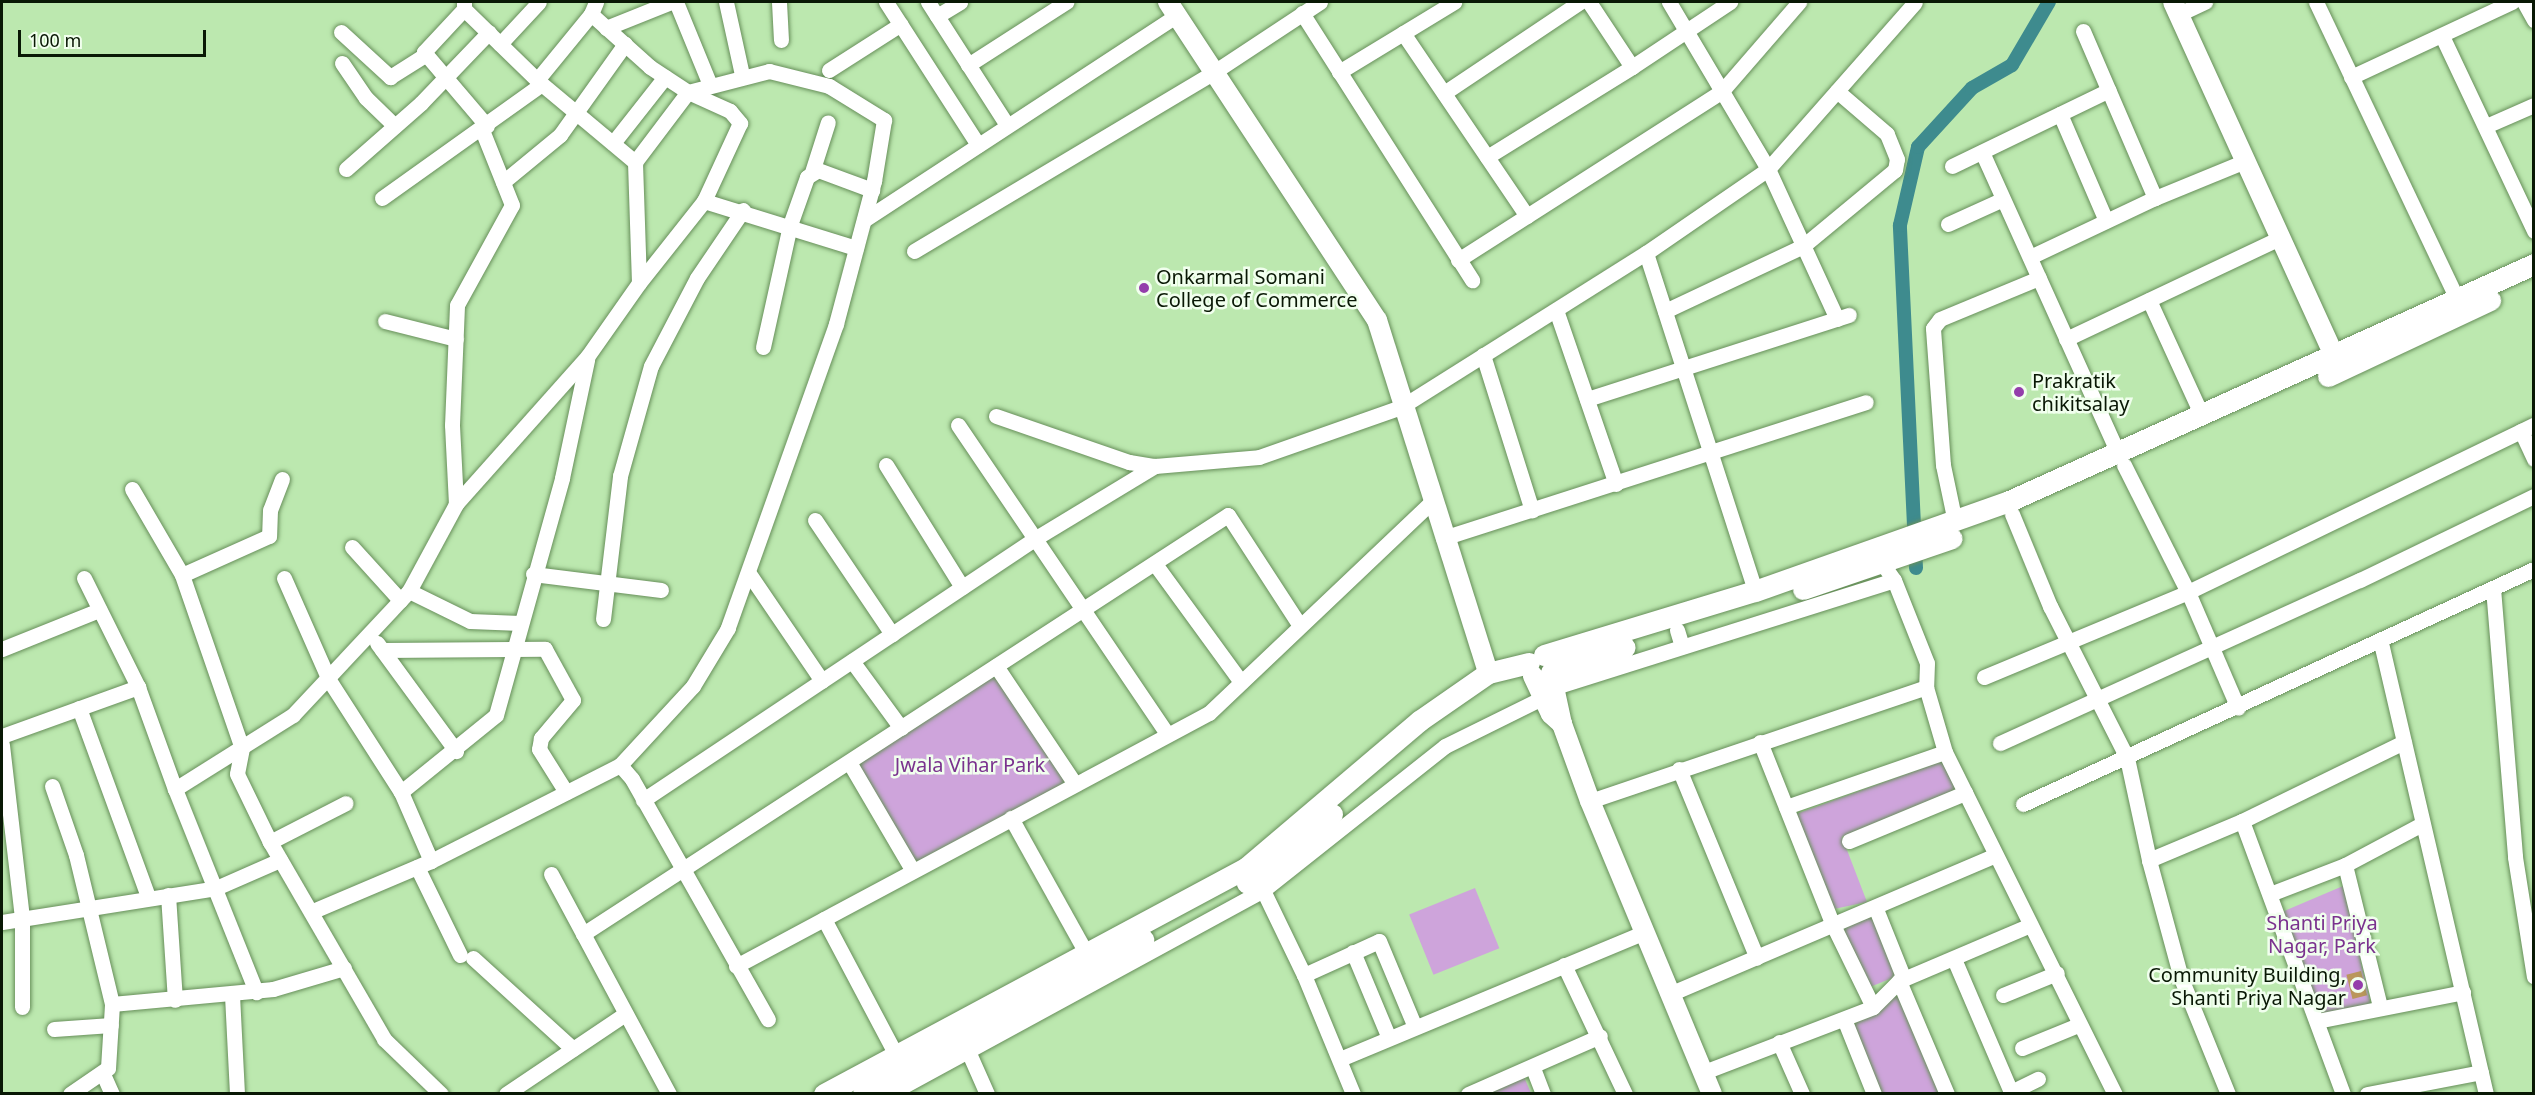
<!DOCTYPE html>
<style>
body{margin:0}
#map{position:relative;width:2535px;height:1095px;overflow:hidden;background:#bce8af;font-family:"Noto Sans",sans-serif}
div>[style]{position:absolute}
[style*='--x']{left:calc(var(--x)*1px);top:calc(var(--y)*1px);width:calc(var(--w)*1px);rotate:calc(var(--a)*1deg)}
.green>*{inset:0;background:#cea4db;transform-origin:0 0}
.canal>*{height:14px;margin:-7px;padding:0 7px;transform-origin:7px;border-radius:7px;background:#3e8b8e}
.building>*{inset:0;background:#ba965b;transform-origin:0 0}
.roads{filter:drop-shadow(0 0 2px #678f5a) drop-shadow(0 0 2px #678f5a)}
.minor>*{height:15px;margin:-7.5px;padding:0 7.5px;transform-origin:7.5px;border-radius:7.5px;background:#fff}
.tertiary>*{height:20px;margin:-10px;padding:0 10px;transform-origin:10px;border-radius:10px;background:#fff}
.secondary>*{height:21px;margin:-10.5px;padding:0 10.5px;transform-origin:10.5px;border-radius:10.5px;background:#fff}
.dots>*{width:16px;height:16px;translate:-50% -50%;box-sizing:border-box;border:3px solid #f1ffee;border-radius:50%}
span{translate:-50% -50%;white-space:nowrap;text-align:center;line-height:1.15;-webkit-text-stroke:5px #f1ffee;paint-order:stroke}
.poi-label{font-size:20px;color:#091805}
.left{translate:0 -50%;text-align:left}
.right{translate:-100% -50%;text-align:right}
.park-label{font-size:20px;color:#7a328e}
.frame{position:absolute;inset:0;border:3px solid #091805;pointer-events:none}
.scale{position:absolute;left:18px;top:30px;width:188px;height:27px;box-sizing:border-box;border:3px solid #091805;border-top:0;padding-left:8px;font-size:18px;line-height:21px;white-space:nowrap;color:#091805;-webkit-text-stroke:4px #f1ffee;paint-order:stroke}
</style>
<div id="map">
<div class="green">
<i style="clip-path:polygon(996px 666px,1075px 784px,913px 871px,849px 762px)"></i>
<i style="clip-path:polygon(1945px 760px,1957px 789px,1842px 837px,1867px 902px,1834px 909px,1796px 814px)"></i>
<i style="clip-path:polygon(2343px 886px,2373px 1014px,2318px 1028px,2282px 912px)"></i>
<i style="left:1475px;top:888px;width:65px;height:71px;rotate:68deg"></i>
<i style="left:1871px;top:911px;width:70px;height:34px;rotate:68deg"></i>
<i style="clip-path:polygon(1898px 992px,1940px 1093px,1870px 1093px,1838px 1016px)"></i>
<i style="clip-path:polygon(1521px 1070px,1531px 1093px,1463px 1094px)"></i>
</div>
<div class="canal">
<i style="--x:1916;--y:568;--w:343;--a:-92.7"></i>
<i style="--x:1900;--y:225;--w:80;--a:-77"></i>
<i style="--x:1918;--y:147;--w:80;--a:-47.5"></i>
<i style="--x:1972;--y:88;--w:46;--a:-29.9"></i>
<i style="--x:2012;--y:65;--w:73;--a:-59.6"></i>
</div>
<div class="building">
<i style="left:2361px;top:971px;width:25px;height:15px;rotate:76deg"></i>
</div>
<div class="roads">
<div class="minor">
<i style="--x:464;--y:2;--w:7;--a:90"></i>
<i style="--x:464;--y:9;--w:102;--a:44.2"></i>
<i style="--x:537;--y:80;--w:128;--a:39.9"></i>
<i style="--x:676;--y:2;--w:90;--a:67.7"></i>
<i style="--x:726;--y:2;--w:75;--a:77.6"></i>
<i style="--x:779;--y:2;--w:38;--a:87"></i>
<i style="--x:886;--y:2;--w:170;--a:57.2"></i>
<i style="--x:928;--y:2;--w:146;--a:57.3"></i>
<i style="--x:1589;--y:2;--w:78;--a:56.5"></i>
<i style="--x:1632;--y:67;--w:118;--a:-33.6"></i>
<i style="--x:1669;--y:2;--w:194;--a:59.3"></i>
<i style="--x:1768;--y:169;--w:222;--a:-48.6"></i>
<i style="--x:2316;--y:2;--w:329;--a:64.6"></i>
<i style="--x:2524;--y:2;--w:21;--a:61"></i>
<i style="--x:464;--y:9;--w:59;--a:132.9"></i>
<i style="--x:424;--y:52;--w:97;--a:49.6"></i>
<i style="--x:1302;--y:13;--w:317;--a:57.5"></i>
<i style="--x:591;--y:14;--w:79;--a:41.9"></i>
<i style="--x:650;--y:67;--w:45;--a:33.3"></i>
<i style="--x:688;--y:92;--w:46;--a:24.3"></i>
<i style="--x:730;--y:111;--w:16;--a:50"></i>
<i style="--x:740;--y:123;--w:86;--a:114.8"></i>
<i style="--x:704;--y:201;--w:105;--a:128.4"></i>
<i style="--x:2179;--y:14;--w:29;--a:-25"></i>
<i style="--x:937;--y:16;--w:27;--a:-31"></i>
<i style="--x:606;--y:28;--w:70;--a:-21.8"></i>
<i style="--x:2083;--y:31;--w:182;--a:66.7"></i>
<i style="--x:2155;--y:198;--w:97;--a:-22.3"></i>
<i style="--x:341;--y:32;--w:67;--a:42.6"></i>
<i style="--x:390;--y:77;--w:41;--a:-32.2"></i>
<i style="--x:1403;--y:33;--w:221;--a:55.9"></i>
<i style="--x:2442;--y:36;--w:216;--a:64.7"></i>
<i style="--x:500;--y:44;--w:57;--a:-47.1"></i>
<i style="--x:342;--y:63;--w:42;--a:55.6"></i>
<i style="--x:366;--y:98;--w:40;--a:44"></i>
<i style="--x:968;--y:65;--w:117;--a:-32.7"></i>
<i style="--x:829;--y:70;--w:85;--a:-32.6"></i>
<i style="--x:1339;--y:72;--w:135;--a:-31.3"></i>
<i style="--x:2351;--y:77;--w:178;--a:-25"></i>
<i style="--x:537;--y:80;--w:85;--a:-50.7"></i>
<i style="--x:591;--y:14;--w:13;--a:-67"></i>
<i style="--x:1444;--y:93;--w:164;--a:-33.8"></i>
<i style="--x:2060;--y:114;--w:116;--a:66.7"></i>
<i style="--x:2486;--y:126;--w:52;--a:-23.6"></i>
<i style="--x:613;--y:143;--w:84;--a:-51.8"></i>
<i style="--x:1982;--y:152;--w:330;--a:65.7"></i>
<i style="--x:1487;--y:157;--w:171;--a:-31.8"></i>
<i style="--x:1952;--y:166;--w:174;--a:-25.8"></i>
<i style="--x:346;--y:169;--w:100;--a:-41.3"></i>
<i style="--x:421;--y:103;--w:98;--a:-46.2"></i>
<i style="--x:812;--y:172;--w:52;--a:-72.3"></i>
<i style="--x:503;--y:182;--w:74;--a:-39.5"></i>
<i style="--x:560;--y:135;--w:112;--a:-54.5"></i>
<i style="--x:382;--y:198;--w:196;--a:-35.5"></i>
<i style="--x:704;--y:201;--w:159;--a:17.2"></i>
<i style="--x:864;--y:220;--w:374;--a:-33.2"></i>
<i style="--x:1948;--y:224;--w:60;--a:-24.4"></i>
<i style="--x:914;--y:251;--w:349;--a:-30.8"></i>
<i style="--x:1214;--y:72;--w:127;--a:-33.4"></i>
<i style="--x:1646;--y:253;--w:148;--a:-34.5"></i>
<i style="--x:1768;--y:169;--w:165;--a:65.3"></i>
<i style="--x:2030;--y:257;--w:138;--a:-25.3"></i>
<i style="--x:1458;--y:260;--w:313;--a:-32.6"></i>
<i style="--x:1722;--y:91;--w:118;--a:-49.1"></i>
<i style="--x:2149;--y:300;--w:128;--a:65.4"></i>
<i style="--x:1556;--y:310;--w:184;--a:71"></i>
<i style="--x:1665;--y:311;--w:153;--a:-25.2"></i>
<i style="--x:1803;--y:246;--w:119;--a:-39.6"></i>
<i style="--x:1895;--y:170;--w:11;--a:-80"></i>
<i style="--x:1897;--y:159;--w:27;--a:-112"></i>
<i style="--x:1887;--y:134;--w:66;--a:-139.3"></i>
<i style="--x:385;--y:321;--w:73;--a:14.2"></i>
<i style="--x:2066;--y:339;--w:237;--a:-25.3"></i>
<i style="--x:763;--y:347;--w:125;--a:-77.5"></i>
<i style="--x:790;--y:225;--w:51;--a:-70.5"></i>
<i style="--x:807;--y:177;--w:13;--a:-32"></i>
<i style="--x:818;--y:170;--w:58;--a:20.3"></i>
<i style="--x:1483;--y:355;--w:163;--a:72.5"></i>
<i style="--x:1587;--y:399;--w:275;--a:-17.8"></i>
<i style="--x:996;--y:416;--w:141;--a:19.1"></i>
<i style="--x:1129;--y:462;--w:26;--a:9"></i>
<i style="--x:1155;--y:466;--w:104;--a:-4.9"></i>
<i style="--x:1259;--y:457;--w:151;--a:-19.4"></i>
<i style="--x:1401;--y:407;--w:289;--a:-32.2"></i>
<i style="--x:1646;--y:253;--w:355;--a:72.1"></i>
<i style="--x:958;--y:425;--w:373;--a:55.9"></i>
<i style="--x:2521;--y:431;--w:31;--a:65"></i>
<i style="--x:886;--y:465;--w:144;--a:58.1"></i>
<i style="--x:2124;--y:465;--w:142;--a:63.3"></i>
<i style="--x:2188;--y:592;--w:126;--a:66.7"></i>
<i style="--x:282;--y:479;--w:33;--a:111"></i>
<i style="--x:270;--y:510;--w:26;--a:92"></i>
<i style="--x:269;--y:536;--w:95;--a:155.9"></i>
<i style="--x:182;--y:575;--w:183;--a:70.9"></i>
<i style="--x:242;--y:748;--w:26;--a:101"></i>
<i style="--x:237;--y:774;--w:76;--a:64.1"></i>
<i style="--x:270;--y:842;--w:228;--a:59.9"></i>
<i style="--x:384;--y:1039;--w:79;--a:44"></i>
<i style="--x:132;--y:489;--w:99;--a:59.8"></i>
<i style="--x:456;--y:504;--w:79;--a:-92.9"></i>
<i style="--x:452;--y:425;--w:120;--a:-87.6"></i>
<i style="--x:457;--y:305;--w:114;--a:-61.2"></i>
<i style="--x:512;--y:205;--w:81;--a:-111.8"></i>
<i style="--x:2012;--y:514;--w:100;--a:67.6"></i>
<i style="--x:2050;--y:606;--w:170;--a:63.1"></i>
<i style="--x:2127;--y:758;--w:104;--a:77.8"></i>
<i style="--x:815;--y:520;--w:138;--a:56"></i>
<i style="--x:1955;--y:522;--w:58;--a:-101.9"></i>
<i style="--x:1943;--y:465;--w:137;--a:-94.2"></i>
<i style="--x:1933;--y:328;--w:11;--a:-52"></i>
<i style="--x:1940;--y:319;--w:107;--a:-22.5"></i>
<i style="--x:1443;--y:538;--w:444;--a:-17.8"></i>
<i style="--x:352;--y:547;--w:72;--a:47.8"></i>
<i style="--x:1882;--y:563;--w:21;--a:55"></i>
<i style="--x:1894;--y:580;--w:89;--a:68.3"></i>
<i style="--x:1927;--y:663;--w:24;--a:92"></i>
<i style="--x:1926;--y:687;--w:68;--a:73.7"></i>
<i style="--x:1945;--y:752;--w:382;--a:63.6"></i>
<i style="--x:1155;--y:564;--w:146;--a:53.9"></i>
<i style="--x:533;--y:574;--w:129;--a:7.1"></i>
<i style="--x:750;--y:575;--w:128;--a:55.8"></i>
<i style="--x:84;--y:578;--w:122;--a:63.6"></i>
<i style="--x:284;--y:578;--w:111;--a:66.2"></i>
<i style="--x:329;--y:680;--w:133;--a:57.3"></i>
<i style="--x:401;--y:792;--w:122;--a:-39"></i>
<i style="--x:496;--y:715;--w:246;--a:-74.4"></i>
<i style="--x:562;--y:478;--w:121;--a:-78"></i>
<i style="--x:2493;--y:588;--w:270;--a:85.3"></i>
<i style="--x:2515;--y:857;--w:121;--a:81"></i>
<i style="--x:409;--y:591;--w:68;--a:26.2"></i>
<i style="--x:470;--y:621;--w:50;--a:2.3"></i>
<i style="--x:603;--y:619;--w:144;--a:-83.2"></i>
<i style="--x:620;--y:476;--w:114;--a:-74.3"></i>
<i style="--x:651;--y:366;--w:99;--a:-62.4"></i>
<i style="--x:697;--y:278;--w:82;--a:-55.9"></i>
<i style="--x:1677;--y:630;--w:17;--a:73"></i>
<i style="--x:377;--y:643;--w:134;--a:53.8"></i>
<i style="--x:2381;--y:643;--w:463;--a:76.9"></i>
<i style="--x:2;--y:649;--w:105;--a:-21.9"></i>
<i style="--x:382;--y:650;--w:163;--a:-0.4"></i>
<i style="--x:545;--y:649;--w:58;--a:61.2"></i>
<i style="--x:573;--y:700;--w:50;--a:130.1"></i>
<i style="--x:541;--y:738;--w:11;--a:100"></i>
<i style="--x:539;--y:749;--w:51;--a:57.9"></i>
<i style="--x:852;--y:661;--w:83;--a:53.8"></i>
<i style="--x:996;--y:666;--w:142;--a:56.2"></i>
<i style="--x:1984;--y:677;--w:221;--a:-22.6"></i>
<i style="--x:2188;--y:592;--w:384;--a:-25.8"></i>
<i style="--x:1555;--y:687;--w:355;--a:-17.5"></i>
<i style="--x:79;--y:708;--w:201;--a:69.9"></i>
<i style="--x:2;--y:736;--w:145;--a:-19.8"></i>
<i style="--x:138;--y:687;--w:109;--a:70.1"></i>
<i style="--x:175;--y:789;--w:139;--a:-32.1"></i>
<i style="--x:293;--y:715;--w:170;--a:-46.9"></i>
<i style="--x:409;--y:591;--w:99;--a:-61.6"></i>
<i style="--x:456;--y:504;--w:197;--a:-48.3"></i>
<i style="--x:587;--y:357;--w:90;--a:-54.9"></i>
<i style="--x:639;--y:283;--w:121;--a:-91.9"></i>
<i style="--x:635;--y:162;--w:88;--a:-52.9"></i>
<i style="--x:688;--y:92;--w:84;--a:-14.5"></i>
<i style="--x:769;--y:71;--w:62;--a:14"></i>
<i style="--x:829;--y:86;--w:65;--a:31.7"></i>
<i style="--x:884;--y:120;--w:62;--a:99.3"></i>
<i style="--x:874;--y:181;--w:148;--a:104.9"></i>
<i style="--x:836;--y:324;--w:323;--a:109.6"></i>
<i style="--x:728;--y:628;--w:68;--a:121.1"></i>
<i style="--x:693;--y:686;--w:108;--a:132.7"></i>
<i style="--x:620;--y:765;--w:18;--a:49"></i>
<i style="--x:632;--y:779;--w:276;--a:60.5"></i>
<i style="--x:1760;--y:742;--w:197;--a:68.3"></i>
<i style="--x:1833;--y:925;--w:91;--a:64"></i>
<i style="--x:2000;--y:743;--w:395;--a:-24.4"></i>
<i style="--x:2360;--y:580;--w:193;--a:-25.8"></i>
<i style="--x:2;--y:745;--w:174;--a:83.4"></i>
<i style="--x:22;--y:918;--w:89;--a:90"></i>
<i style="--x:849;--y:762;--w:126;--a:59.6"></i>
<i style="--x:1679;--y:769;--w:204;--a:67.6"></i>
<i style="--x:52;--y:786;--w:73;--a:70.8"></i>
<i style="--x:76;--y:855;--w:153;--a:76.4"></i>
<i style="--x:112;--y:1004;--w:162;--a:-5.3"></i>
<i style="--x:273;--y:989;--w:74;--a:-16.5"></i>
<i style="--x:175;--y:789;--w:219;--a:68.2"></i>
<i style="--x:643;--y:800;--w:472;--a:-33.7"></i>
<i style="--x:1036;--y:538;--w:139;--a:-31.2"></i>
<i style="--x:1590;--y:801;--w:355;--a:-18.7"></i>
<i style="--x:2023;--y:804;--w:562;--a:-24.7"></i>
<i style="--x:1786;--y:807;--w:168;--a:-19.1"></i>
<i style="--x:1011;--y:818;--w:165;--a:60.9"></i>
<i style="--x:1849;--y:841;--w:126;--a:-22.5"></i>
<i style="--x:270;--y:842;--w:85;--a:-27.2"></i>
<i style="--x:431;--y:861;--w:212;--a:-26.9"></i>
<i style="--x:2345;--y:865;--w:145;--a:76.1"></i>
<i style="--x:417;--y:867;--w:98;--a:64"></i>
<i style="--x:551;--y:874;--w:250;--a:61.8"></i>
<i style="--x:1259;--y:882;--w:103;--a:64.2"></i>
<i style="--x:1304;--y:975;--w:129;--a:67.6"></i>
<i style="--x:2270;--y:894;--w:80;--a:-21.1"></i>
<i style="--x:2345;--y:865;--w:87;--a:-28"></i>
<i style="--x:168;--y:895;--w:105;--a:86.2"></i>
<i style="--x:1876;--y:909;--w:75;--a:68.2"></i>
<i style="--x:313;--y:911;--w:128;--a:-23"></i>
<i style="--x:431;--y:861;--w:75;--a:-113.5"></i>
<i style="--x:824;--y:919;--w:154;--a:62.1"></i>
<i style="--x:2;--y:922;--w:217;--a:-9"></i>
<i style="--x:216;--y:888;--w:70;--a:-23.6"></i>
<i style="--x:583;--y:934;--w:769;--a:-33.01"></i>
<i style="--x:1228;--y:515;--w:132;--a:57"></i>
<i style="--x:1353;--y:952;--w:93;--a:67.3"></i>
<i style="--x:473;--y:958;--w:135;--a:42.3"></i>
<i style="--x:1954;--y:959;--w:147;--a:66.8"></i>
<i style="--x:1564;--y:965;--w:143;--a:64.7"></i>
<i style="--x:736;--y:966;--w:536;--a:-28.14"></i>
<i style="--x:1209;--y:713;--w:306;--a:-43.5"></i>
<i style="--x:1304;--y:975;--w:82;--a:-24.4"></i>
<i style="--x:1379;--y:941;--w:93;--a:67.3"></i>
<i style="--x:1899;--y:981;--w:123;--a:67"></i>
<i style="--x:1672;--y:993;--w:351;--a:-23.1"></i>
<i style="--x:232;--y:995;--w:99;--a:87.1"></i>
<i style="--x:2003;--y:995;--w:58;--a:-22.2"></i>
<i style="--x:1844;--y:1019;--w:81;--a:68.2"></i>
<i style="--x:2317;--y:1021;--w:149;--a:-11.2"></i>
<i style="--x:54;--y:1029;--w:57;--a:-4"></i>
<i style="--x:964;--y:1042;--w:57;--a:66.1"></i>
<i style="--x:1779;--y:1042;--w:57;--a:66.1"></i>
<i style="--x:2022;--y:1048;--w:61;--a:-22.3"></i>
<i style="--x:1340;--y:1059;--w:330;--a:-22.6"></i>
<i style="--x:1533;--y:1068;--w:28;--a:69"></i>
<i style="--x:1704;--y:1072;--w:181;--a:-21"></i>
<i style="--x:1873;--y:1007;--w:37;--a:-45"></i>
<i style="--x:1899;--y:981;--w:142;--a:-23.1"></i>
<i style="--x:103;--y:1074;--w:22;--a:66"></i>
<i style="--x:2011;--y:1092;--w:30;--a:-26"></i>
<i style="--x:70;--y:1094;--w:46;--a:-34.4"></i>
<i style="--x:108;--y:1068;--w:64;--a:-86.4"></i>
<i style="--x:506;--y:1094;--w:143;--a:-33.9"></i>
<i style="--x:889;--y:1094;--w:425;--a:-28.6"></i>
<i style="--x:1262;--y:891;--w:233;--a:-38.4"></i>
<i style="--x:1445;--y:746;--w:108;--a:-26.3"></i>
<i style="--x:1468;--y:1094;--w:144;--a:-23.7"></i>
<i style="--x:2228;--y:1094;--w:125;--a:-112.1"></i>
<i style="--x:2181;--y:978;--w:122;--a:-105.2"></i>
<i style="--x:2149;--y:860;--w:101;--a:-22.8"></i>
<i style="--x:2343;--y:1094;--w:291;--a:-110.3"></i>
<i style="--x:2242;--y:821;--w:180;--a:-26"></i>
<i style="--x:2367;--y:1094;--w:116;--a:-10.9"></i>
</div>
<div class="tertiary">
<i style="--x:1168;--y:2;--w:381;--a:56.7"></i>
<i style="--x:1377;--y:320;--w:370;--a:72.5"></i>
<i style="--x:2173;--y:2;--w:402;--a:65.5"></i>
<i style="--x:1551;--y:673;--w:52;--a:77.8"></i>
<i style="--x:1562;--y:724;--w:82;--a:70"></i>
<i style="--x:1590;--y:801;--w:317;--a:67.4"></i>
<i style="--x:1533;--y:676;--w:42;--a:64.7"></i>
<i style="--x:1551;--y:714;--w:15;--a:42"></i>
</div>
<div class="secondary">
<i style="--x:2328;--y:376;--w:179;--a:-25.1"></i>
<i style="--x:1803;--y:589;--w:157;--a:-18.9"></i>
<i style="--x:1544;--y:655;--w:220;--a:-16.9"></i>
<i style="--x:1755;--y:591;--w:267;--a:-19.5"></i>
<i style="--x:2007;--y:502;--w:578;--a:-24.3"></i>
<i style="--x:1551;--y:673;--w:78;--a:-19.4"></i>
<i style="--x:1247;--y:883;--w:47;--a:-33.7"></i>
<i style="--x:1286;--y:857;--w:63;--a:-43.1"></i>
<i style="--x:824;--y:1094;--w:480;--a:-28.2"></i>
<i style="--x:1247;--y:867;--w:226;--a:-40.3"></i>
<i style="--x:1419;--y:721;--w:84;--a:-34.8"></i>
<i style="--x:1488;--y:673;--w:42;--a:-13.7"></i>
<i style="--x:863;--y:1094;--w:320;--a:-28.8"></i>
</div>
</div>
<div class="dots">
<i style="left:1144px;top:288px;background:#943eab"></i>
<i style="left:2019px;top:392px;background:#943eab"></i>
<i style="left:2358px;top:985px;background:#943eab"></i>
</div>
<div class="poi-label">
<span class="left" style="left:1156px;top:288px">Onkarmal Somani<br>College of Commerce</span>
<span class="left" style="left:2032px;top:392px">Prakratik<br>chikitsalay</span>
<span class="right" style="left:2346px;top:986px">Community Building,<br>Shanti Priya Nagar</span>
</div>
<div class="park-label">
<span style="left:970px;top:764px">Jwala Vihar Park</span>
<span style="left:2322px;top:934px">Shanti Priya<br>Nagar, Park</span>
</div>
<div class="frame"></div>
<div class="scale">100 m</div>
</div>
